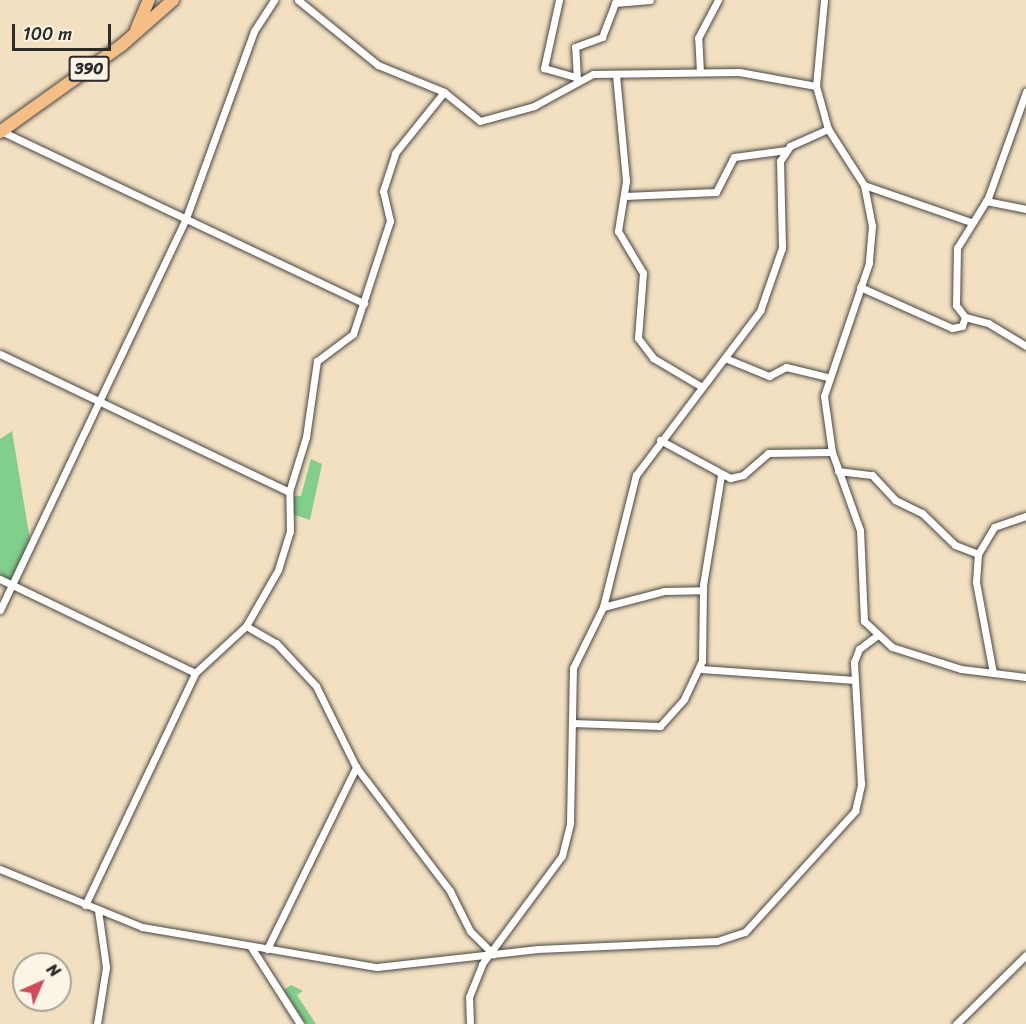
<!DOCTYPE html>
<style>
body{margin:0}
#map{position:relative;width:1026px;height:1024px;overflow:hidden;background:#f2e0c1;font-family:Sriracha,sans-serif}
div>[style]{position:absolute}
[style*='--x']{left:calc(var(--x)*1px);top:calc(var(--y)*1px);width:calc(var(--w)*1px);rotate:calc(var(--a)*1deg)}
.green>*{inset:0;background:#82ce8b}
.roads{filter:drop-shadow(0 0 2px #494642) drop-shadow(0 0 2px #494642)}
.street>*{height:7px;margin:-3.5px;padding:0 3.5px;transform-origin:3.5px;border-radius:3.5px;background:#fff}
.highway>*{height:12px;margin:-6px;padding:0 6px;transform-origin:6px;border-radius:6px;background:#f6be87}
span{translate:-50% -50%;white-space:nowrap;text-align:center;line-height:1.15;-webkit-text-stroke:4.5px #fcf5e5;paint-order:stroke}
.shield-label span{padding:2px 4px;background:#fcf5e5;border:2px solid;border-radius:4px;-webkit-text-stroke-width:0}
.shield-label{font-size:16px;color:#2b2b2b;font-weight:700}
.north{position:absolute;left:12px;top:952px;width:60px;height:60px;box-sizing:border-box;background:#fcf5e5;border:2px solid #a8a49b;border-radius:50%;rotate:45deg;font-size:16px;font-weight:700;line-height:24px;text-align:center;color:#2b2b2b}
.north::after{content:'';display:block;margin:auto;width:21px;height:27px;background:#d1495b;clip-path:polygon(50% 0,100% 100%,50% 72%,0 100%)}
.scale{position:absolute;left:12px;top:24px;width:99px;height:27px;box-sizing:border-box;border:3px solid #2b2b2b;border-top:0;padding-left:8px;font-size:18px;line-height:21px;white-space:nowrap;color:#2b2b2b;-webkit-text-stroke:4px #fcf5e5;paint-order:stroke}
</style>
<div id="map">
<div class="green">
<i style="clip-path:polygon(12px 431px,30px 540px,11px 582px,0 577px,0 439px)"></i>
<i style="clip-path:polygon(311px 459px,322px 464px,310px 520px,292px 514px,293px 496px,301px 496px)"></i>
<i style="clip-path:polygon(291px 985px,303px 991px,297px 995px,316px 1024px,306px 1024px,284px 990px)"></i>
</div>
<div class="roads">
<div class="street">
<i style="--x:298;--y:0;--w:103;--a:39.1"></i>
<i style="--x:378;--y:65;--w:71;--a:22.2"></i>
<i style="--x:444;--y:92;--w:46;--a:38.9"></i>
<i style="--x:480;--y:121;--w:56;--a:-15.5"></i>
<i style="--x:534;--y:106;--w:67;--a:-28.5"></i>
<i style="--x:593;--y:74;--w:146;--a:-0.8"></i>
<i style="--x:739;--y:72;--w:78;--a:10.3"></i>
<i style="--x:559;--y:0;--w:70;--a:102.4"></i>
<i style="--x:544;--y:68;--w:33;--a:16"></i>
<i style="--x:824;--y:0;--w:86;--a:95.3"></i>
<i style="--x:816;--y:86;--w:45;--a:74.4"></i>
<i style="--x:700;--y:72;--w:34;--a:-93"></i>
<i style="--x:698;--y:38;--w:43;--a:-62.2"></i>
<i style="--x:616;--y:75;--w:106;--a:84.6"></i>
<i style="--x:626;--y:181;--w:51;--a:99.1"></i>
<i style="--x:618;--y:231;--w:49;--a:59.2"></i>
<i style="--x:643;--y:273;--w:65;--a:94.4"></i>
<i style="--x:638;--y:338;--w:25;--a:53"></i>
<i style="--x:653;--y:358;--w:57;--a:30.6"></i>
<i style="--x:577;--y:80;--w:33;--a:-93"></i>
<i style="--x:575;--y:47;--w:29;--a:-20"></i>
<i style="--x:602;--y:37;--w:36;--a:-69"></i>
<i style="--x:615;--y:3;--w:35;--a:-5"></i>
<i style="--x:1;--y:131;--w:402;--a:25.4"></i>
<i style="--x:864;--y:185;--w:113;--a:19.1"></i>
<i style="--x:625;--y:196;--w:91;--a:-2.5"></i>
<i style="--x:716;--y:192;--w:39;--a:-63"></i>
<i style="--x:734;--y:157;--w:53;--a:-7.5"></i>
<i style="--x:986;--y:201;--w:41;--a:11.3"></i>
<i style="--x:860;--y:287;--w:101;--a:24"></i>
<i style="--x:952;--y:328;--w:10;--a:-11"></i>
<i style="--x:962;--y:326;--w:9;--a:-72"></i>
<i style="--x:965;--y:317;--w:15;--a:-127"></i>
<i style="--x:956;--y:305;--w:57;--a:-89"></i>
<i style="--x:957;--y:248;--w:59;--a:-58.2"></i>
<i style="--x:988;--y:198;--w:113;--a:-70.3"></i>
<i style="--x:965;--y:317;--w:24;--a:15"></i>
<i style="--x:988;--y:323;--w:44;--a:31.2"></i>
<i style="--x:0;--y:354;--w:320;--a:25.5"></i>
<i style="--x:725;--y:358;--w:48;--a:22.2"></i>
<i style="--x:769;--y:376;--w:19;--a:-28"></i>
<i style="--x:786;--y:367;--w:42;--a:13.7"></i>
<i style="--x:660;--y:440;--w:80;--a:28.5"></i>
<i style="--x:730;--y:478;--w:13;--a:-13"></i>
<i style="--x:743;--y:475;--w:33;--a:-41"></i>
<i style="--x:768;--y:453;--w:64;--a:-0.9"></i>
<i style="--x:838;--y:471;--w:34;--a:7"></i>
<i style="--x:872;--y:475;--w:34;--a:47"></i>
<i style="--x:895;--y:500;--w:30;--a:26"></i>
<i style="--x:922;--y:513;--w:46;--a:44.1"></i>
<i style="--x:955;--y:545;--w:25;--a:21"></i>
<i style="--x:0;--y:579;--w:216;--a:25.7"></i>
<i style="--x:603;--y:607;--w:63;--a:-14.7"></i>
<i style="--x:664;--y:591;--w:39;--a:-1"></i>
<i style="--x:0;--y:610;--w:434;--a:-64.6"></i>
<i style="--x:186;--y:218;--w:199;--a:-70"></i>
<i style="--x:254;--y:31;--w:37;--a:-57"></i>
<i style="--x:246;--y:626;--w:34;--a:30"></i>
<i style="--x:276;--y:643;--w:59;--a:47.1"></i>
<i style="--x:316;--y:686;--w:90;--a:63.7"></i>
<i style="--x:356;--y:767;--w:156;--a:52.8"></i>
<i style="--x:450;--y:891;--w:45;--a:63.4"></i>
<i style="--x:470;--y:931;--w:33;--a:45"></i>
<i style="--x:701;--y:669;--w:154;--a:4.1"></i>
<i style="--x:993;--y:673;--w:93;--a:-100.6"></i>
<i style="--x:976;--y:582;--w:28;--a:-86"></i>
<i style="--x:978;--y:554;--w:31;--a:-59"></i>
<i style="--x:994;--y:527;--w:34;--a:-19"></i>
<i style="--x:572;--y:723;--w:88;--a:2"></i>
<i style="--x:660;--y:726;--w:36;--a:-48"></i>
<i style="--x:684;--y:699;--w:42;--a:-64.7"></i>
<i style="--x:702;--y:661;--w:76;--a:-89.2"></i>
<i style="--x:703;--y:585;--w:111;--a:-80.7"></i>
<i style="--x:0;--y:869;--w:153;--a:22.2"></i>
<i style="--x:142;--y:927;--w:238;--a:9.7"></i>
<i style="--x:377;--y:967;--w:162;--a:-6.4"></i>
<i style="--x:538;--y:949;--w:179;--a:-2.6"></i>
<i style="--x:717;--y:941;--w:29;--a:-18"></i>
<i style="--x:745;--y:932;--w:164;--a:-47.7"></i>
<i style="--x:855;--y:811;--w:28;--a:-77"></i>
<i style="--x:861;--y:784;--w:122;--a:-93.3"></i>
<i style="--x:854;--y:662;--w:14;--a:-69"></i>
<i style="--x:859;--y:649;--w:21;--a:-37"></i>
<i style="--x:85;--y:905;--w:257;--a:-64.6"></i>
<i style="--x:195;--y:673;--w:69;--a:-42.7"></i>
<i style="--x:246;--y:626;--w:64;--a:-60.3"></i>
<i style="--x:278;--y:570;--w:41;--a:-72.9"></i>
<i style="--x:290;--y:531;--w:39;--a:-91"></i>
<i style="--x:289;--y:492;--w:58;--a:-72.8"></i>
<i style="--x:306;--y:437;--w:77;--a:-81.8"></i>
<i style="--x:317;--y:361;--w:45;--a:-36.9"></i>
<i style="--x:353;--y:334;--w:119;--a:-71.9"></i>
<i style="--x:390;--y:221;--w:31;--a:-103"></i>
<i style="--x:383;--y:191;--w:40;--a:-72"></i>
<i style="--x:395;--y:153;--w:78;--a:-51.2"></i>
<i style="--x:251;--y:947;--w:91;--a:57.5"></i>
<i style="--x:267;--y:949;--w:203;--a:-63.9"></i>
<i style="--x:97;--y:1024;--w:58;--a:-81"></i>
<i style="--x:106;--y:967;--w:58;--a:-98"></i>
<i style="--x:470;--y:1024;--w:27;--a:-92"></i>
<i style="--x:469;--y:997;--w:35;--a:-68"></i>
<i style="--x:482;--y:964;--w:134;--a:-53.5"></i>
<i style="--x:562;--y:856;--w:34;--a:-76"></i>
<i style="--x:570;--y:823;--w:155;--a:-88.9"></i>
<i style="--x:573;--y:668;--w:68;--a:-63.8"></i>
<i style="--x:603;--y:607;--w:136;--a:-76"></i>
<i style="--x:636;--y:475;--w:206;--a:-52.9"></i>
<i style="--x:760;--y:311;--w:67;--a:-70.8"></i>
<i style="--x:782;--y:248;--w:87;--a:-91.3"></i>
<i style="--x:780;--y:161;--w:18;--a:-56"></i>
<i style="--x:790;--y:146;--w:42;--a:-24.1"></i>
<i style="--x:828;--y:129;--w:67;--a:57.3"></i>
<i style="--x:864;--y:185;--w:42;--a:79"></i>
<i style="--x:872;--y:226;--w:37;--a:95"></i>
<i style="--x:869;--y:263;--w:140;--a:108.7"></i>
<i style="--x:824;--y:396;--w:57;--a:81.9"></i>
<i style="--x:832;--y:452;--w:83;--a:70.3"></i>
<i style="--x:860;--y:530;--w:91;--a:87.5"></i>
<i style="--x:864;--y:621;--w:38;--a:43"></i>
<i style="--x:892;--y:647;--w:72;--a:17.7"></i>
<i style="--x:961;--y:669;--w:65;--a:7"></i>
<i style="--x:956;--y:1024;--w:98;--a:-44.6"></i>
</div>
<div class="highway">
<i style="--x:136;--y:30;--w:33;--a:-67"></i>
<i style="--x:0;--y:132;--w:150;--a:-35.5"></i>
<i style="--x:122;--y:45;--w:68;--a:-41.4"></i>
</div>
</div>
<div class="shield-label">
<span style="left:89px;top:69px">390</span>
</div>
<div class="north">N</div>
<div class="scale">100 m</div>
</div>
